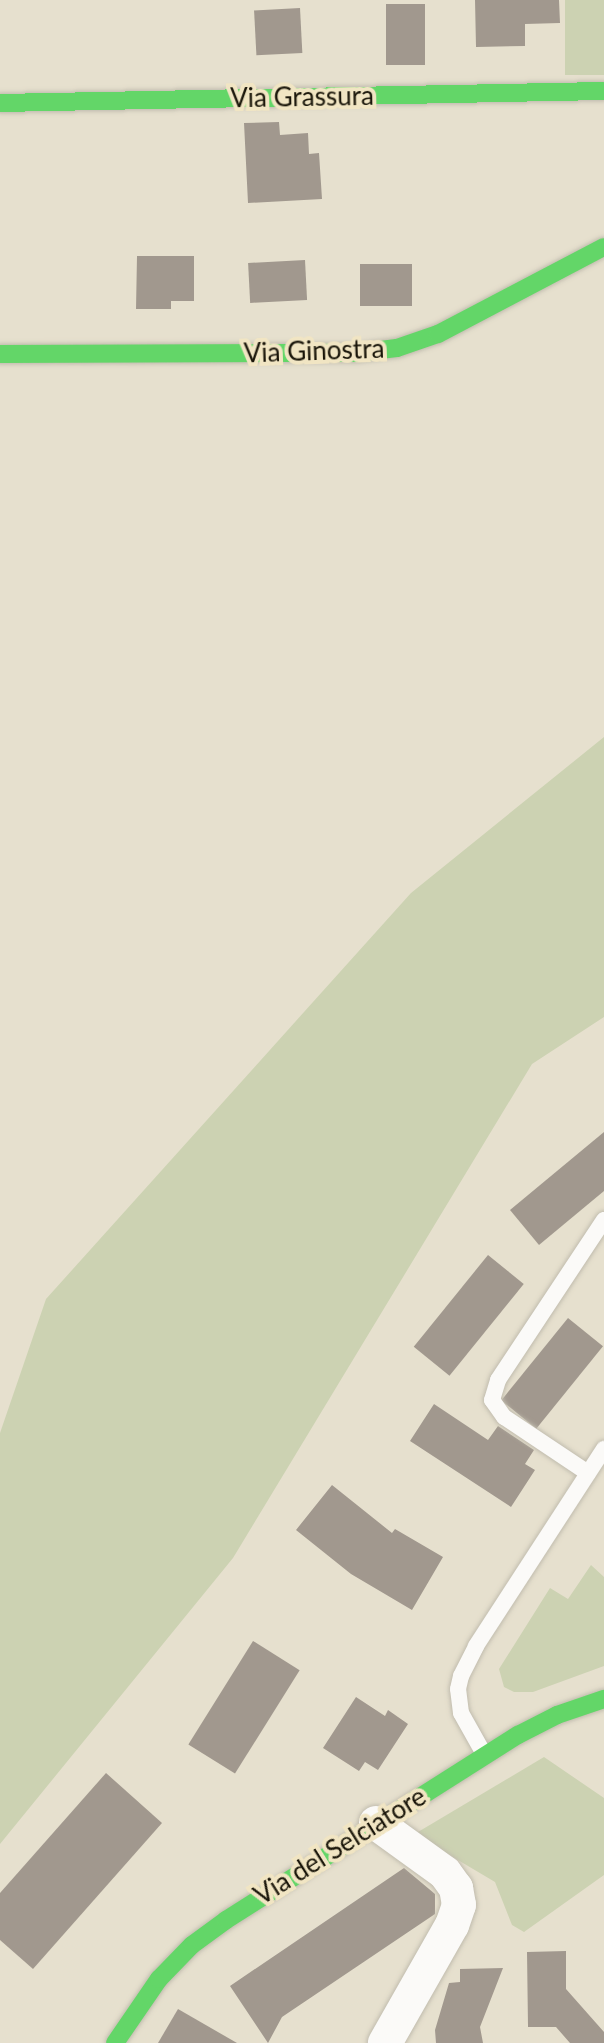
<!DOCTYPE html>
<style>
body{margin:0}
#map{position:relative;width:604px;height:2043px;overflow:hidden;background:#e6e0ce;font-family:Lato,sans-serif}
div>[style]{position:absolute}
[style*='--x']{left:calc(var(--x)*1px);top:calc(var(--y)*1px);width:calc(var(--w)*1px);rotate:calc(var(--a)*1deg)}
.green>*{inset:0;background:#ccd2b2;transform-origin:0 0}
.building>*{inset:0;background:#a1988e;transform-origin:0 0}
.roads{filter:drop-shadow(0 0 2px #c1bcae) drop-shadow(0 0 2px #c1bcae)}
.lane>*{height:16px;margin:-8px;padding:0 8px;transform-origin:8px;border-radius:8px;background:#fbfaf8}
.street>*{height:34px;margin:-17px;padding:0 17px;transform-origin:17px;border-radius:17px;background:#fbfaf8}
.fast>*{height:18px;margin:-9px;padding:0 9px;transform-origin:9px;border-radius:9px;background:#63d668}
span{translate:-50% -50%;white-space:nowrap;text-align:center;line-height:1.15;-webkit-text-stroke:8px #f1e5c3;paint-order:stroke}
.street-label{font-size:26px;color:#191509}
</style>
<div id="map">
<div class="green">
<i style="left:565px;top:0;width:39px;height:75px"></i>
<i style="clip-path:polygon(604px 737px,604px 1017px,532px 1064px,233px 1558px,0 1844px,0 1433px,46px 1299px,411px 893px)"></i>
<i style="clip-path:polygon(591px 1565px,604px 1577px,604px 1666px,533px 1692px,514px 1692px,504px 1687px,499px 1669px,550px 1588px,568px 1599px)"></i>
<i style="clip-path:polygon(544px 1757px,604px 1798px,604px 1875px,524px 1932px,512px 1925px,495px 1882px,436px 1847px,418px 1832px)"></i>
</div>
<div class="building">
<i style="clip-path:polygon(475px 0,559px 0,560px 23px,525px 24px,525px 46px,476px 47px)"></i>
<i style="left:425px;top:4px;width:61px;height:39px;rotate:90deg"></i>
<i style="left:300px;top:8px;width:45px;height:46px;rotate:87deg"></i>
<i style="clip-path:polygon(279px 122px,280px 135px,308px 133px,309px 154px,319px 153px,322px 199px,248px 203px,244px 123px)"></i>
<i style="clip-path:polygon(137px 256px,194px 256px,194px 301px,171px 301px,171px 309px,136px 309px)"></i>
<i style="left:305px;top:260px;width:40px;height:57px;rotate:87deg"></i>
<i style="left:412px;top:264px;width:42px;height:52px;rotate:90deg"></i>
<i style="clip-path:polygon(604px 1132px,604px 1191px,539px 1245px,510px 1210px)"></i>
<i style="left:488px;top:1255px;width:46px;height:118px;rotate:39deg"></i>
<i style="left:568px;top:1318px;width:45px;height:106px;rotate:39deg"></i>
<i style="clip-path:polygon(434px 1404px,488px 1440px,498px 1426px,534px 1450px,525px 1464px,535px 1470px,511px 1507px,410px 1441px)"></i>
<i style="clip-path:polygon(332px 1485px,392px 1533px,395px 1529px,443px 1557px,412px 1610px,351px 1574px,296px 1530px)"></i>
<i style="left:253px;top:1641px;width:55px;height:122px;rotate:32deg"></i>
<i style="clip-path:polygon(356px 1697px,385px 1716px,388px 1710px,408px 1724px,378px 1770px,365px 1762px,359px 1771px,323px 1748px)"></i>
<i style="clip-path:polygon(106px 1773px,162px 1823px,33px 1969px,0 1940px,0 1893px)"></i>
<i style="clip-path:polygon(404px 1868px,435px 1894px,435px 1914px,282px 2017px,268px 2043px,230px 1986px)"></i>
<i style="clip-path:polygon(566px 1951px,566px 1989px,604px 2032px,604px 2043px,570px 2043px,556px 2027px,528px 2027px,527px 1952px)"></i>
<i style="clip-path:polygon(503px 1968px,480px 2027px,483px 2043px,436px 2043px,435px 2030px,449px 1983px,460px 1982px,460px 1969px)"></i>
<i style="clip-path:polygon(178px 2009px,237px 2043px,158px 2043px)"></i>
</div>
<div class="roads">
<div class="lane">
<i style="--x:588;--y:1473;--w:101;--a:-146.3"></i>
<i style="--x:504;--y:1417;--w:21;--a:-125"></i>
<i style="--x:492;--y:1400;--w:21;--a:-73"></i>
<i style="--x:498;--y:1380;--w:192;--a:-56.5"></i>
<i style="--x:484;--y:1754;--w:47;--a:-119.3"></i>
<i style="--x:461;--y:1713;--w:24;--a:-97"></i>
<i style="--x:458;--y:1689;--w:13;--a:-77"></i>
<i style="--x:461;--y:1676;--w:34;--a:-63"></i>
<i style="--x:476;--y:1646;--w:235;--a:-57"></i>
</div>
<div class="street">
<i style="--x:376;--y:1823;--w:85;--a:35.9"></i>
<i style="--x:445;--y:1873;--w:19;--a:54"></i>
<i style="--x:456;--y:1888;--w:17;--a:80"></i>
<i style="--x:459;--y:1905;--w:21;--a:109"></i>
<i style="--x:452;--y:1925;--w:136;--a:119.6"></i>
</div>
<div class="fast">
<i style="--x:0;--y:103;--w:604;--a:-1.14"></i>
<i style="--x:0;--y:354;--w:355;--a:-0.2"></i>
<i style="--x:355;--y:353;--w:42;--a:-6.8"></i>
<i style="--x:397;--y:348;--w:43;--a:-18.9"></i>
<i style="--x:438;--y:334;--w:187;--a:-27.7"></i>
<i style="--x:115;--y:2043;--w:78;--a:-55.5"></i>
<i style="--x:159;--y:1979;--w:47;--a:-45.9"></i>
<i style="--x:192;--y:1945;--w:42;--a:-36.3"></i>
<i style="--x:226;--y:1920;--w:346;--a:-32.4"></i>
<i style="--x:518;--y:1735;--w:44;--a:-27.1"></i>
<i style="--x:557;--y:1715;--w:50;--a:-18.8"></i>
</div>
</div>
<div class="street-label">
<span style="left:302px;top:97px;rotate:-1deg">Via Grassura</span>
<span style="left:314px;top:351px;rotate:-2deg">Via Ginostra</span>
<span style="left:340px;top:1846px;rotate:-32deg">Via del Selciatore</span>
</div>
</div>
